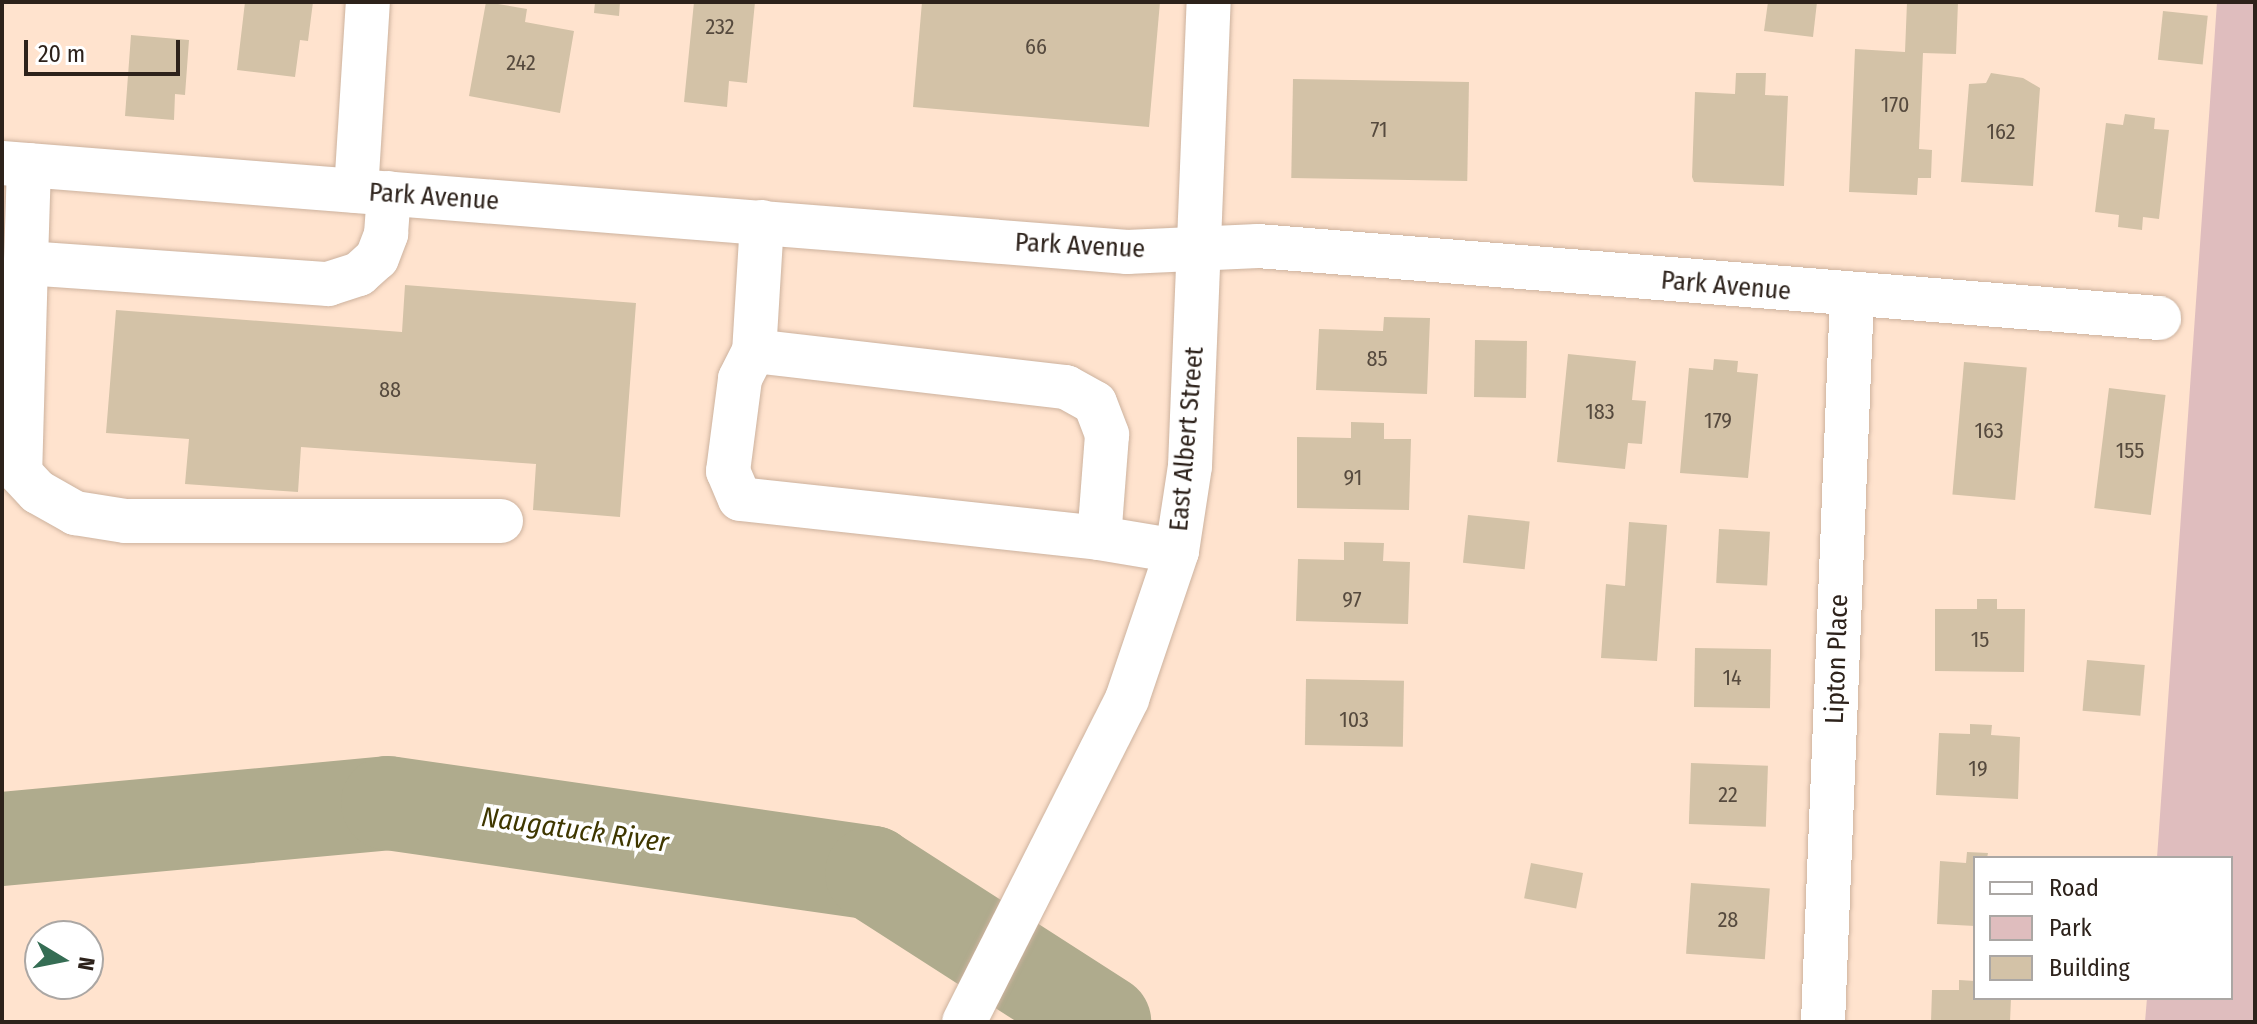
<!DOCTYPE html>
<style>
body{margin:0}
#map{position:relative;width:2257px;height:1024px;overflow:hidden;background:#ffe3ce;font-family:"Fira Sans Condensed",sans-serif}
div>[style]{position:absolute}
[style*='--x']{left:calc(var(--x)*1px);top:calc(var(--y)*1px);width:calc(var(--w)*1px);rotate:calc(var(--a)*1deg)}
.green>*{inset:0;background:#dfbdbe}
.river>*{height:94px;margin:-47px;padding:0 47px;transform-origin:47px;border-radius:47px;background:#afab8d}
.building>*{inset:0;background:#d3c2a7;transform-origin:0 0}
.roads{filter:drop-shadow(0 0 2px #cdb29e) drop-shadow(0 0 2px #cdb29e)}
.minor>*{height:44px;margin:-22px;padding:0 22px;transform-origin:22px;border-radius:22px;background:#fff}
.major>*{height:44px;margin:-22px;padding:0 22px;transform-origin:22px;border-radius:22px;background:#fff}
span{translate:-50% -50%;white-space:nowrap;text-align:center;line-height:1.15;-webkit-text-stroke:7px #fff;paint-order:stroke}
.number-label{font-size:22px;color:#564a3e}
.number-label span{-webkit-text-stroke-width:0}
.street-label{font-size:26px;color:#2d221b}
.water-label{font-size:28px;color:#3f3700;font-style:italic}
.frame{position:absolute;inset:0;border:4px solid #2d221b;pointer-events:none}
.legend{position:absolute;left:1973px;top:856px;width:260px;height:144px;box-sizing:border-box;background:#fff;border:2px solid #aba7a4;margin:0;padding:10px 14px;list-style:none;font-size:24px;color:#2d221b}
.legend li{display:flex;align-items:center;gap:16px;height:40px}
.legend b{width:40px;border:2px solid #aba7a4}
.north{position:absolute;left:24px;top:920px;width:80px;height:80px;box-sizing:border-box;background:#fff;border:2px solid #aba7a4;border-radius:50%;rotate:100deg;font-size:22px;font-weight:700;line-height:32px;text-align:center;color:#2d221b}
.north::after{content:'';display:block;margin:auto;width:28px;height:36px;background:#356d54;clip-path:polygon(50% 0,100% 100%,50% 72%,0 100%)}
.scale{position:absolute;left:24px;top:40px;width:156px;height:36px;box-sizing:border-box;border:4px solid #2d221b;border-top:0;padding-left:10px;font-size:24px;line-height:28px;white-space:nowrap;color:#2d221b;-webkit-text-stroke:6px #fff;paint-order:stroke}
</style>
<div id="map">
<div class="green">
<i style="clip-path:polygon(2217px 2px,2255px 2px,2255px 1022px,2145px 1022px,2147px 998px,2231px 998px,2231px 858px,2157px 858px)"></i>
</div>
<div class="river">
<i style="--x:2;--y:839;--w:388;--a:-5.3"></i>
<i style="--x:388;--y:803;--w:489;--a:8.2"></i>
<i style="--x:872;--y:873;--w:276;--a:32.7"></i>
</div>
<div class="building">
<i style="clip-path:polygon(245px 2px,313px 2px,308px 41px,300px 40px,295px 77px,237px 70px)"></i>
<i style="clip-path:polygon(486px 2px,527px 9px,525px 22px,574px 31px,560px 113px,469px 96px)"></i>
<i style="clip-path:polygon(595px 2px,620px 2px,619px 16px,594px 13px)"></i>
<i style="clip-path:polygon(694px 2px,755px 2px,747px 83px,729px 81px,727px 107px,684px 102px)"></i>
<i style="clip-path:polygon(922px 2px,1160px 2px,1149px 127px,913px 107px)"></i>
<i style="clip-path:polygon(1768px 2px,1817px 2px,1813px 37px,1764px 31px)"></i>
<i style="clip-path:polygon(1907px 2px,1958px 2px,1956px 54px,1923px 53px,1919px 149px,1932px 150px,1931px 178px,1918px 178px,1917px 195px,1849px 192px,1855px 49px,1905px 52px)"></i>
<i style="left:2163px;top:11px;width:45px;height:49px;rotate:6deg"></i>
<i style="clip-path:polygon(131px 35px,189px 40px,185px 95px,175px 94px,174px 120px,125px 116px)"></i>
<i style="clip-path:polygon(1736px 73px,1766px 73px,1765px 95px,1788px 96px,1784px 186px,1694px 182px,1692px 177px,1695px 92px,1735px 94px)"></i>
<i style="clip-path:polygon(1991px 73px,2023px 78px,2040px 88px,2033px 186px,1961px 182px,1969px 84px,1986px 83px)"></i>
<i style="left:1293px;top:79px;width:176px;height:99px;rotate:1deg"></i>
<i style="clip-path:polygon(2125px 114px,2155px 118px,2154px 129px,2169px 130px,2159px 219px,2143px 217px,2142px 230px,2118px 227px,2119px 215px,2095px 212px,2106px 123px,2123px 125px)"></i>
<i style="clip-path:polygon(405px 285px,636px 303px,620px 517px,533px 510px,536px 464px,301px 447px,298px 492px,185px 484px,189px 439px,106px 433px,116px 310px,402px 332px)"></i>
<i style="clip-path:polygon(1384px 317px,1430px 318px,1427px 394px,1316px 390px,1319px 329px,1383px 331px)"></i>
<i style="left:1475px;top:340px;width:52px;height:57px;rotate:1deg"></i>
<i style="clip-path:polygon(1568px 354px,1636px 361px,1632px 400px,1646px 401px,1642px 444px,1628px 443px,1625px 469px,1557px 462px)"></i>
<i style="clip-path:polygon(1714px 359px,1738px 361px,1737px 372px,1758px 374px,1748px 478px,1680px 473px,1689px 368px,1713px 370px)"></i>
<i style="left:1964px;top:362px;width:63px;height:133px;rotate:5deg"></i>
<i style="left:2109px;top:388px;width:57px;height:121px;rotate:7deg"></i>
<i style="clip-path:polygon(1351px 422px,1384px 423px,1384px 439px,1411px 439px,1409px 510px,1297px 508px,1297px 437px,1351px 438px)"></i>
<i style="left:1468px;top:515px;width:62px;height:48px;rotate:6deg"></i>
<i style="clip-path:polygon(1629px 522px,1667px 525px,1657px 661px,1601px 658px,1606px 584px,1625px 586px)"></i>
<i style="left:1719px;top:529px;width:51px;height:54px;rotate:3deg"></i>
<i style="clip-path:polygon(1344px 542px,1384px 543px,1383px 561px,1410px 562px,1408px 624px,1296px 621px,1298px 559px,1344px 560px)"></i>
<i style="clip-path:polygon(1977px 599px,1997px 599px,1997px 609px,2025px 609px,2024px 672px,1935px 671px,1935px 609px,1977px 609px)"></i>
<i style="left:1695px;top:648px;width:76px;height:59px;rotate:1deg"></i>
<i style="left:2087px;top:660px;width:58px;height:51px;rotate:5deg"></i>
<i style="left:1306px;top:679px;width:98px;height:66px;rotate:1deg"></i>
<i style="clip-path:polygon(1970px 724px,1992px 725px,1991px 735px,2020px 737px,2018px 799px,1936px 795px,1939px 733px,1970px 734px)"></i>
<i style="left:1691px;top:763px;width:77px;height:61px;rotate:2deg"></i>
<i style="clip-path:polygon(1967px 852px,1988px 853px,1987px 858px,1975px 858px,1975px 926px,1937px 924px,1940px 861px,1966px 863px)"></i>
<i style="left:1531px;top:863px;width:53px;height:36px;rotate:11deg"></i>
<i style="left:1691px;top:883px;width:79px;height:71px;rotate:4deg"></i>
<i style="clip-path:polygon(1959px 980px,1975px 981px,1975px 998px,2011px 998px,2010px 1022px,1931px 1022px,1932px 990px,1959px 990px)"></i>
</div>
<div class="roads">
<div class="minor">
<i style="--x:2;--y:163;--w:1129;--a:4.52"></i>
<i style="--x:1127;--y:252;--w:131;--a:-2.6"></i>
<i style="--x:1258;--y:246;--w:904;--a:4.57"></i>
<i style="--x:29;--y:165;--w:98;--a:91.8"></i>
<i style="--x:26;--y:263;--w:303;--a:4"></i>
<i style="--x:328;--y:284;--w:33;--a:-18"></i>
<i style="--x:359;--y:274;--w:24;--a:-42"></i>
<i style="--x:377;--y:258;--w:26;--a:-69"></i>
<i style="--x:386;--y:234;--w:41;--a:-85.8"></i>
<i style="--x:356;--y:191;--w:189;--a:-86.4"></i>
<i style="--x:762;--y:222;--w:129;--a:93.5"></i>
<i style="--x:754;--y:351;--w:31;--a:117"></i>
<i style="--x:740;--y:379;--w:93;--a:97.4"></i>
<i style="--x:728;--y:471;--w:30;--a:67"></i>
<i style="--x:740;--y:499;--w:361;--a:6.2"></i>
<i style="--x:1099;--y:538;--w:79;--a:9.5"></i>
<i style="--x:26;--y:263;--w:210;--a:91.6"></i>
<i style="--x:20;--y:473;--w:26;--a:47"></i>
<i style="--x:38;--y:492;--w:43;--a:29.6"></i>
<i style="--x:75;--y:513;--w:51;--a:9.1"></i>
<i style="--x:125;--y:521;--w:376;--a:0"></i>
<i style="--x:754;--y:351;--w:314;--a:6.6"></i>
<i style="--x:1066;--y:387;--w:33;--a:29"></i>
<i style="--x:1095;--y:403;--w:34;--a:69"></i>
<i style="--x:1107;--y:435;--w:103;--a:94.4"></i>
<i style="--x:1823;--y:1022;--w:726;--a:-87.71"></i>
</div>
<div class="major">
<i style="--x:964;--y:1022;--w:362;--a:-63.2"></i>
<i style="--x:1127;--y:699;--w:156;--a:-71.3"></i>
<i style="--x:1177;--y:551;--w:86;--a:-81.3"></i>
<i style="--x:1190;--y:466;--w:464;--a:-87.7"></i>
</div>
</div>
<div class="number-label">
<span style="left:720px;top:27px">232</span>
<span style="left:1036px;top:47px">66</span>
<span style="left:521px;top:63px">242</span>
<span style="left:1895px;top:105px">170</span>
<span style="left:1379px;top:130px">71</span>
<span style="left:2001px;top:132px">162</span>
<span style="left:1377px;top:359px">85</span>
<span style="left:390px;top:390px">88</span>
<span style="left:1600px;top:412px">183</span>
<span style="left:1718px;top:421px">179</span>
<span style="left:1989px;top:431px">163</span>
<span style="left:2130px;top:451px">155</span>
<span style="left:1353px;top:478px">91</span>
<span style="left:1352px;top:600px">97</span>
<span style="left:1980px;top:640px">15</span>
<span style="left:1732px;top:678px">14</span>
<span style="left:1354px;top:720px">103</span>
<span style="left:1978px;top:769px">19</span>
<span style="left:1728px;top:795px">22</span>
<span style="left:1728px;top:920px">28</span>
</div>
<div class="street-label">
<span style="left:434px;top:197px;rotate:4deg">Park Avenue</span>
<span style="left:1080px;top:246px;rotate:3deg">Park Avenue</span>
<span style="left:1726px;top:286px;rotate:5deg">Park Avenue</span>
<span style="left:1187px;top:439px;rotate:-85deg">East Albert Street</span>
<span style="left:1837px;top:659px;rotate:-88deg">Lipton Place</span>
</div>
<div class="water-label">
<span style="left:575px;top:830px;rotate:8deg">Naugatuck River</span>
</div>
<div class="frame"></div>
<ul class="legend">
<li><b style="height:10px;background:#fff"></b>Road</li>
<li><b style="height:22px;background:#dfbdbe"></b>Park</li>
<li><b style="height:22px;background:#d3c2a7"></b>Building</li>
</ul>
<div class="north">N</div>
<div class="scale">20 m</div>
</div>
